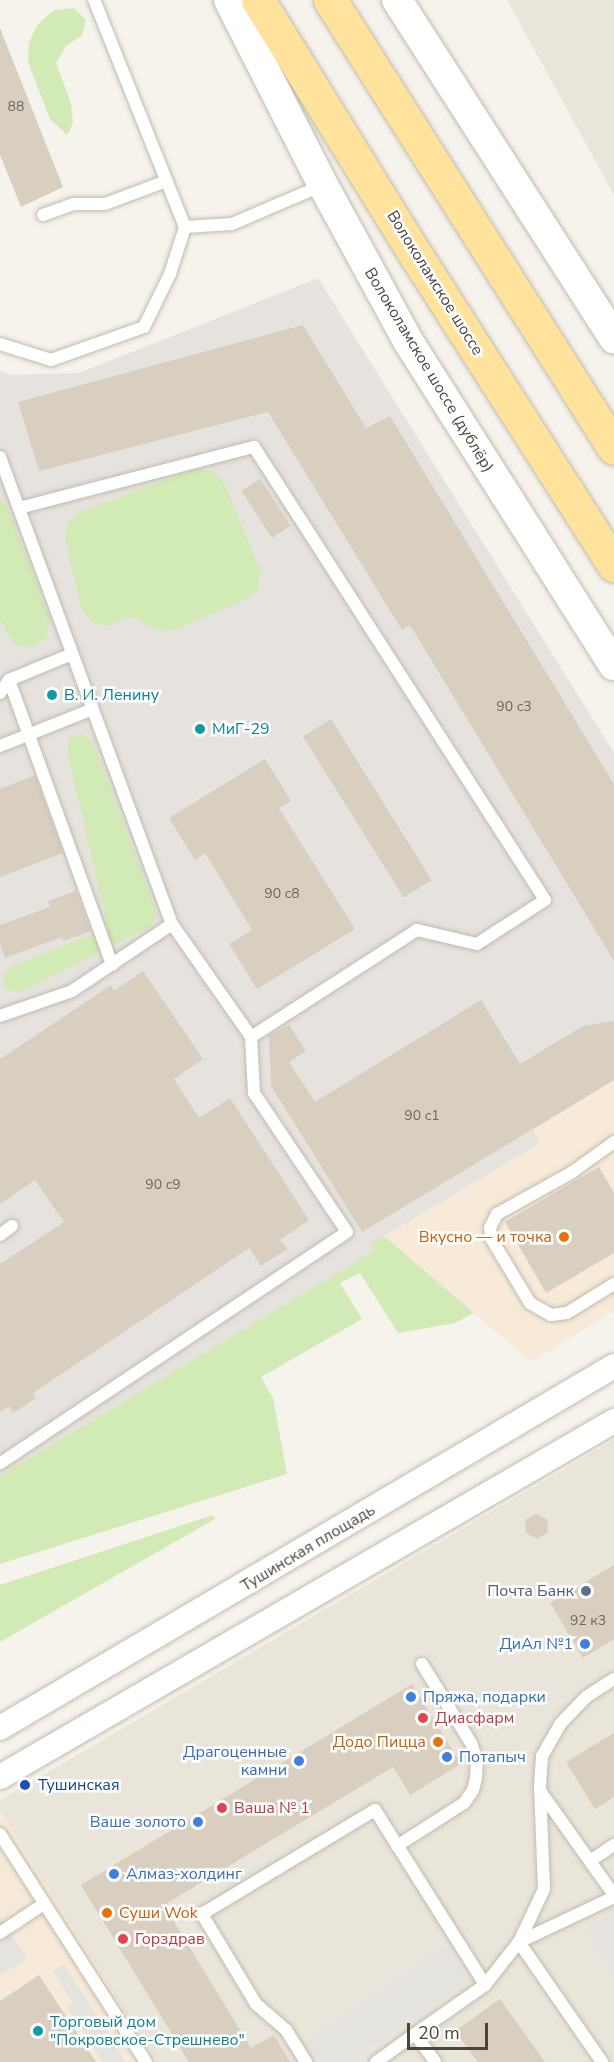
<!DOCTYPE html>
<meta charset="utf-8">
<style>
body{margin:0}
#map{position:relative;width:614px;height:2062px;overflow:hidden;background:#f6f3ec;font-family:"Nunito Sans",sans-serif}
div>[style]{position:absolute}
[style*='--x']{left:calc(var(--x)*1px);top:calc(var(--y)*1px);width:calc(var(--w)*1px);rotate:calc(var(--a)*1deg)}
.residential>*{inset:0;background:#eae5da}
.commercial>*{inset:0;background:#f7ead8}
.industrial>*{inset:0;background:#e6e2dd}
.green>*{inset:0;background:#d2eab5}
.parking>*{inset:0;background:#e5e3e0}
.building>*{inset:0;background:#d8cfc1;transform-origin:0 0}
.roads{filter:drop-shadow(0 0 2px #c2bbae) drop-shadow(0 0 2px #c2bbae)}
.service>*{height:12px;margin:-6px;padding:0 6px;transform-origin:6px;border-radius:6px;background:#fff}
.minor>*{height:24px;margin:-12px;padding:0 12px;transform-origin:12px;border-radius:12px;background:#fff}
.tertiary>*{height:30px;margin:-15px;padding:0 15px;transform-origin:15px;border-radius:15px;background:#fff}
.primary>*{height:33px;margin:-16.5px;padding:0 16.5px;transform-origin:16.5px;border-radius:16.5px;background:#ffe39c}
.dots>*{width:16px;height:16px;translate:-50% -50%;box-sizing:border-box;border:3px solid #fff;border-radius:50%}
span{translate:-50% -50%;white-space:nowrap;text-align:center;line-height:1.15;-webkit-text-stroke:5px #fff;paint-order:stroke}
.number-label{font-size:14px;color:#6e675b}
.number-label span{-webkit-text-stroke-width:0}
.street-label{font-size:16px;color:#4b4439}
.culture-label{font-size:16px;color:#0d838f}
.left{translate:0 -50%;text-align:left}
.food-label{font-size:16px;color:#c56008}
.right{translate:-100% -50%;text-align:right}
.service-label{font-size:16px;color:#4e5e75}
.shop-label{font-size:16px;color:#366cbe}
.health-label{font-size:16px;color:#be3a42}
.transit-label{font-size:16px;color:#164399}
.scale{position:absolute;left:407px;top:2023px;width:81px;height:27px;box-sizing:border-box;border:3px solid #4b4439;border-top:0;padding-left:8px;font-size:18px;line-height:21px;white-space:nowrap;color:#4b4439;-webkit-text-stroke:4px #fff;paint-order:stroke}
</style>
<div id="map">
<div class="residential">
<i style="clip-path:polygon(507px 0,614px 0,614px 195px)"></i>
<i style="clip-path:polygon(614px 1440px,614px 2062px,156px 2062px,0 1811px,0 1800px)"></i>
</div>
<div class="commercial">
<i style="clip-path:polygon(614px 1080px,614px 1311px,531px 1362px,384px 1236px,540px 1143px,532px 1130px)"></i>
<i style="clip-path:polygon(0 1811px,156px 2062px,0 2062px)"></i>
</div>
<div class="industrial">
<i style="clip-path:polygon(318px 278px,614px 753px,614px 1080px,533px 1130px,540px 1143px,371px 1244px,375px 1251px,0 1476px,0 371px,11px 375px,79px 373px)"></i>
<i style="clip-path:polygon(614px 1910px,614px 1974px,584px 1931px)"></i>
</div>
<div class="green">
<i style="clip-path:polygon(74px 8px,86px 20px,82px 35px,66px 46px,56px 63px,71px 103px,73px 123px,67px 135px,50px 119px,28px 62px,29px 42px,38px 24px,54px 10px)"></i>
<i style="clip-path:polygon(195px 469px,213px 471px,225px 485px,260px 570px,258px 589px,244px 600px,177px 629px,158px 631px,135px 618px,126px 618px,109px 626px,91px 622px,81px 607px,65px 539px,68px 521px,83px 511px)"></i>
<i style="clip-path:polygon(0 497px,8px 508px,50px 619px,47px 637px,32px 647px,14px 644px,0 620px)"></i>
<i style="clip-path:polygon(82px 733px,93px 743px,157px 913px,151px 926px,20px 992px,7px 990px,2px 977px,12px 966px,100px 931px,106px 918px,67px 751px,69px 738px)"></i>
<i style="clip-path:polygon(384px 1236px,474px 1313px,455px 1323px,398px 1333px,360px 1273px,340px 1283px,362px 1319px,261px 1377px,273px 1398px,287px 1474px,0 1564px,0 1476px,374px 1251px,370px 1244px)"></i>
<i style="clip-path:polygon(213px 1515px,215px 1519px,0 1642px,0 1585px)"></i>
</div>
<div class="parking">
<i style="clip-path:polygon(0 1918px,27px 1958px,0 1976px)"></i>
<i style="clip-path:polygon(446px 1945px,470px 1979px,350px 2062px,320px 2062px,306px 2042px)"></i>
<i style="clip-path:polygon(64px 1964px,126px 2062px,103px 2062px,67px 2007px,73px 2003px,53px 1971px)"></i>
</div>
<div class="building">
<i style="clip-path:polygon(0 28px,63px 187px,21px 207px,0 155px)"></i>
<i style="clip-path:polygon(303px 325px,366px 428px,390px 416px,614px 784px,614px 961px,410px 625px,402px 630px,268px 412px,39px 471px,18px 402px)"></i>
<i style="left:260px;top:479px;width:56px;height:22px;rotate:57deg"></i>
<i style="left:331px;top:719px;width:190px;height:33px;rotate:58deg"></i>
<i style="clip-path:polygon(265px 759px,291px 801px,279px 808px,355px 929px,257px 989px,229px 944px,252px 930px,205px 853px,195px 860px,169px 818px)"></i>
<i style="clip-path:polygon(35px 775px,63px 853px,0 877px,0 789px)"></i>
<i style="clip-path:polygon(76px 891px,91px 931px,63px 941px,62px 937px,5px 958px,0 944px,0 925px,50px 907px,48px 901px)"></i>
<i style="clip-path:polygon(143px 971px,203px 1059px,174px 1079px,199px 1118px,230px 1098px,309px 1220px,280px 1240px,287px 1249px,261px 1266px,249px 1248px,33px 1393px,36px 1398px,13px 1413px,9px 1406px,0 1412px,0 1264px,64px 1222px,35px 1180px,0 1204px,0 1059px,111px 985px,114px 991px)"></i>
<i style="clip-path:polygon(481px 1000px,520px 1064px,583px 1026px,614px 1021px,614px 1080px,362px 1232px,271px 1086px,269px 1035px,289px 1025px,306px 1051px,289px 1062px,315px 1102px)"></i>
<i style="clip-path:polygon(599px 1167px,614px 1193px,614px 1253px,546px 1293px,505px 1222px)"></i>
<i style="clip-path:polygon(536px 1514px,547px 1519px,548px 1532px,537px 1539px,526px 1533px,525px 1520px)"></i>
<i style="clip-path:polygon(614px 1565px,614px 1639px,583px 1658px,550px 1603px)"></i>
<i style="clip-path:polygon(412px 1684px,461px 1764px,410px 1795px,393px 1767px,164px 1905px,251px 2048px,274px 2035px,290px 2062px,189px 2062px,81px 1885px)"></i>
<i style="clip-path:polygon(614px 1733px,614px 1797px,595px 1809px,566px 1762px)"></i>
<i style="clip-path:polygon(39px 1975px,96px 2062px,0 2062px,0 2001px)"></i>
<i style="clip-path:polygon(500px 1999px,545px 2062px,478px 2062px,455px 2031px)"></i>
</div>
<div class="roads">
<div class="service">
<i style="--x:43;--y:215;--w:32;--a:-20"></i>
<i style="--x:73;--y:204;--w:32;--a:0"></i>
<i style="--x:105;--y:204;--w:66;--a:-20.4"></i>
<i style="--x:185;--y:227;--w:47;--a:-3.7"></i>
<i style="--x:232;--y:224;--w:99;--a:-23.2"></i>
<i style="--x:0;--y:344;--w:53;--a:17.4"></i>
<i style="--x:51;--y:360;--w:99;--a:-19.5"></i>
<i style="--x:144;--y:327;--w:59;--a:-63.9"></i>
<i style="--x:170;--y:274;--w:49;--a:-72.3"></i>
<i style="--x:185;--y:227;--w:245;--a:-111.8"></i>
<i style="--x:0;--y:457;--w:498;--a:69.8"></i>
<i style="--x:19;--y:508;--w:243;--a:-14.6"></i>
<i style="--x:254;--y:447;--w:538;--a:57.28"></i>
<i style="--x:545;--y:900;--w:81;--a:147.1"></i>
<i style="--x:477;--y:944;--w:62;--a:-166.9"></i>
<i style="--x:417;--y:930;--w:197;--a:147.2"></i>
<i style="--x:72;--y:654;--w:68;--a:157.6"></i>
<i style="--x:9;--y:680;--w:303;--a:70.1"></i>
<i style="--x:0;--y:693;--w:16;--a:-55"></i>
<i style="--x:0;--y:746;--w:100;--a:-21.7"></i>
<i style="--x:0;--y:1016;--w:76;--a:-19.1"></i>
<i style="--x:72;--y:991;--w:120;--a:-33.8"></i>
<i style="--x:172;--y:924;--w:138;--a:55"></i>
<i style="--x:251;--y:1037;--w:56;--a:86.9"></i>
<i style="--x:254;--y:1093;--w:167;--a:56.2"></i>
<i style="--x:347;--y:1232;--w:417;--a:146.3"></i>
<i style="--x:614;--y:1142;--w:53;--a:144.2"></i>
<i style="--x:571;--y:1173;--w:85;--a:151"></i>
<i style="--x:497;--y:1214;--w:16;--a:117"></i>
<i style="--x:490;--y:1228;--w:12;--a:81"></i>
<i style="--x:492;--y:1240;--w:74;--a:58.9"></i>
<i style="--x:530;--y:1303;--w:24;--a:30"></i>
<i style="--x:551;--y:1315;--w:16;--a:-7"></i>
<i style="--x:567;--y:1313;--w:55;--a:-31.7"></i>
<i style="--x:0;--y:1235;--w:15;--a:-37"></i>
<i style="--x:540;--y:1791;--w:128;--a:54.6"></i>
<i style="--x:0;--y:1834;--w:271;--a:57.4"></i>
<i style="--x:397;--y:1846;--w:80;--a:-32.7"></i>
<i style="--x:464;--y:1803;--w:16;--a:-55"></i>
<i style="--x:473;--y:1790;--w:12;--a:-76"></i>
<i style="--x:476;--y:1778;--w:17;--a:-87"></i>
<i style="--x:477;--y:1761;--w:19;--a:-108"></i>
<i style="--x:471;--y:1743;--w:93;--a:-121.8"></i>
<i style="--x:590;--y:1861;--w:29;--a:-34"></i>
<i style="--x:0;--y:1933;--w:53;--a:-33.4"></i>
<i style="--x:415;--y:2034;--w:85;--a:-35"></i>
<i style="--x:485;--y:1985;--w:55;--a:-51.7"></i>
<i style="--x:519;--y:1942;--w:105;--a:-25.3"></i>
<i style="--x:306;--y:2062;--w:38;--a:-122"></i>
<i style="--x:286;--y:2030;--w:40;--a:-139"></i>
<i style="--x:256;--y:2004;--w:105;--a:-121"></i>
<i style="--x:202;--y:1914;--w:202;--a:-31"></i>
<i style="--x:375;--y:1810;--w:207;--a:57.8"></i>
<i style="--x:376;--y:2062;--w:48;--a:-35.7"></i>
<i style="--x:415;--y:2034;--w:34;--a:54"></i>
<i style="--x:602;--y:2062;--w:146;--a:-124.7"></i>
<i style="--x:519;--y:1942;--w:59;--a:-64.7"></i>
<i style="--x:544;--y:1889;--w:104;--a:-92.2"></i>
<i style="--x:540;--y:1785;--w:29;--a:-86"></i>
<i style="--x:542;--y:1756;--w:38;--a:-60"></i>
<i style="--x:561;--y:1723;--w:36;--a:-46"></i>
<i style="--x:586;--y:1697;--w:33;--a:-33"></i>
</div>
<div class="minor">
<i style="--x:0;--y:1728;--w:713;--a:-30.52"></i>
<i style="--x:0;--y:1777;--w:710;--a:-30.11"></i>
</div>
<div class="tertiary">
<i style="--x:229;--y:0;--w:208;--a:63.1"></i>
<i style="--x:323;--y:185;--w:178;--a:61.4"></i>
<i style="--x:408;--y:341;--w:384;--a:57.6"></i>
<i style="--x:397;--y:0;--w:402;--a:57.3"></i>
</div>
<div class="primary">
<i style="--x:258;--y:0;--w:302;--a:58.3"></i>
<i style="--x:417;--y:257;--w:366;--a:57.4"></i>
<i style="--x:330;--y:0;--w:530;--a:57.63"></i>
</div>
</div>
<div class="dots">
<i style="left:52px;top:695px;background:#0f9aa8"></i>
<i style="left:200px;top:729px;background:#0f9aa8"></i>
<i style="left:564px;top:1237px;background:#e8710a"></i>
<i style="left:586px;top:1591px;background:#5c6f8a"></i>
<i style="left:585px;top:1644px;background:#3f7fe0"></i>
<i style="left:411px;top:1697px;background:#3f7fe0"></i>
<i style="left:423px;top:1718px;background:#e0444e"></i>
<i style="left:438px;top:1742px;background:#e8710a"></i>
<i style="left:447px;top:1757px;background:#3f7fe0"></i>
<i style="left:299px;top:1761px;background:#3f7fe0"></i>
<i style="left:25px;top:1785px;background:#1a4fb4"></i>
<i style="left:222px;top:1808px;background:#e0444e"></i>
<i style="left:198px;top:1822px;background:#3f7fe0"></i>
<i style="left:114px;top:1874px;background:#3f7fe0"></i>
<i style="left:107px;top:1913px;background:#e8710a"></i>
<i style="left:123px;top:1939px;background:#e0444e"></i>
<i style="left:38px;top:2031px;background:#0f9aa8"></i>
</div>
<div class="number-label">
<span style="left:16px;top:107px">88</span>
<span style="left:514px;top:707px">90 с3</span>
<span style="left:282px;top:894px">90 с8</span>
<span style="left:422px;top:1116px">90 с1</span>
<span style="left:163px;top:1185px">90 с9</span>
<span style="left:588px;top:1621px">92 к3</span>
</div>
<div class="street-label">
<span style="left:435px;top:283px;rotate:58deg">Волоколамское шоссе</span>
<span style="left:429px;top:370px;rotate:59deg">Волоколамское шоссе (дублёр)</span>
<span style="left:308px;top:1548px;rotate:-31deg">Тушинская площадь</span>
</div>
<div class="culture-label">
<span class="left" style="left:64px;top:695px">В. И. Ленину</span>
<span class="left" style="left:212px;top:729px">МиГ-29</span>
<span class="left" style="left:50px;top:2031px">Торговый дом<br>"Покровское-Стрешнево"</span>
</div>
<div class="food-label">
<span class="right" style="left:552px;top:1237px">Вкусно — и точка</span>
<span class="right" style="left:426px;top:1742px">Додо Пицца</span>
<span class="left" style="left:119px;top:1913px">Суши Wok</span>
</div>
<div class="service-label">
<span class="right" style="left:574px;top:1591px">Почта Банк</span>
</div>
<div class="shop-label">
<span class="right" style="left:573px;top:1644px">ДиАл №1</span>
<span class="left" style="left:423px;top:1697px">Пряжа, подарки</span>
<span class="right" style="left:287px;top:1761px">Драгоценные<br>камни</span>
<span class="left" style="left:459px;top:1757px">Потапыч</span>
<span class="right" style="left:186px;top:1822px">Ваше золото</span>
<span class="left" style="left:126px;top:1874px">Алмаз-холдинг</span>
</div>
<div class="health-label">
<span class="left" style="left:435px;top:1718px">Диасфарм</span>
<span class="left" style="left:234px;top:1808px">Ваша № 1</span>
<span class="left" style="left:135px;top:1939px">Горздрав</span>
</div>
<div class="transit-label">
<span class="left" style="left:38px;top:1785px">Тушинская</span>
</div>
<div class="scale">20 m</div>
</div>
